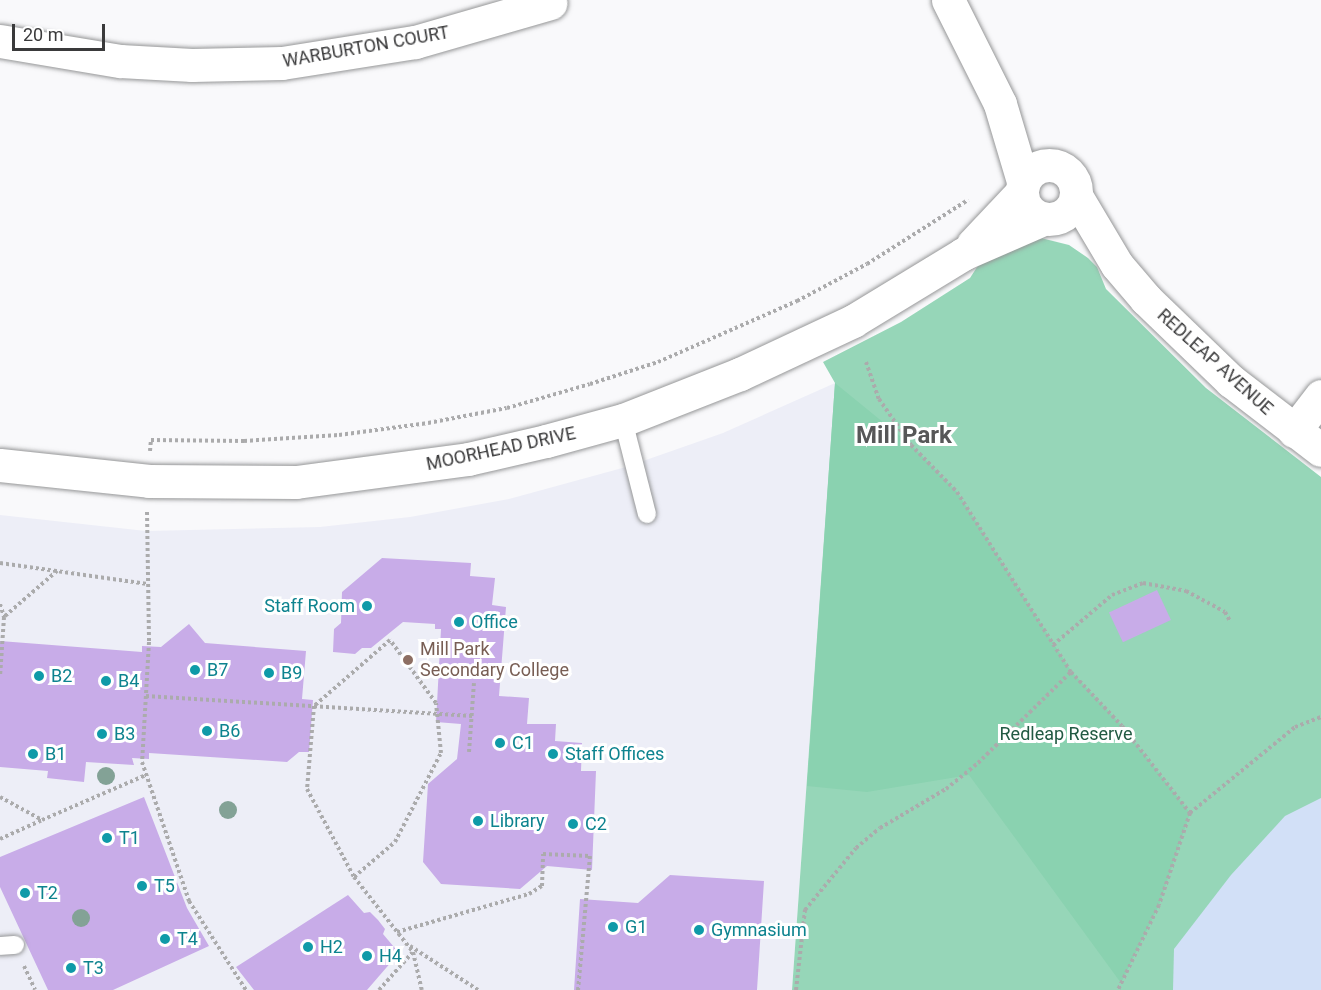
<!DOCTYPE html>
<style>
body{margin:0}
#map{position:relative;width:1321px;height:990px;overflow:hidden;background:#f9f9fb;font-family:Roboto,sans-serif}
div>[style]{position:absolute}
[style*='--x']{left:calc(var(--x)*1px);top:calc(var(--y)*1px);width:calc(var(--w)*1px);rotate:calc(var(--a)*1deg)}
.built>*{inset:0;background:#edeef7}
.green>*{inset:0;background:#96d6b8}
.forest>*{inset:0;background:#8ad2b0}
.water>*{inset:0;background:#d2e0f7}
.building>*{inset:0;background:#c8ace8;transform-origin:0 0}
.path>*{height:4px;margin-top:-2px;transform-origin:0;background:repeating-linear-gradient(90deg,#ababac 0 3px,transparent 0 6px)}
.roads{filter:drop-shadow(0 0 2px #969798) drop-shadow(0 0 2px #969798)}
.service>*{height:18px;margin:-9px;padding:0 9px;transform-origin:9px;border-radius:9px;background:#fff}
.minor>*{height:33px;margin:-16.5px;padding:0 16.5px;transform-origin:16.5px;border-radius:16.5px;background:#fff}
.tertiary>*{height:33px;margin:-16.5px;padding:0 16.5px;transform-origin:16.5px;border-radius:16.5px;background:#fff}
.tertiary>.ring{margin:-16.5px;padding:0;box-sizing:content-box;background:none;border:33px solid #fff;border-radius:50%}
.trees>*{width:18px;height:18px;margin:-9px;border-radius:50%;background:#83a296}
.dots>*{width:16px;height:16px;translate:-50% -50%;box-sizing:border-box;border:3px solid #fff;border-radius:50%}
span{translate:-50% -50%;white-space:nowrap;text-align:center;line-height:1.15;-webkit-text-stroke:6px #fff;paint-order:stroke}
.street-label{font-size:18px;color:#3a3a3b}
.culture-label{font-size:18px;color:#0d838f}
.right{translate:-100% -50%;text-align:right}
.left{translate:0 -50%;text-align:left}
.education-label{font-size:18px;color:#785e54}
.park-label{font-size:18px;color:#225a43}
.district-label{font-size:24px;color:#575758;font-weight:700}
.scale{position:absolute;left:12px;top:24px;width:93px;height:27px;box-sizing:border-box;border:3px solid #3a3a3b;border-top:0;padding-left:8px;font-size:18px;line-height:21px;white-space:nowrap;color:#3a3a3b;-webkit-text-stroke:4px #fff;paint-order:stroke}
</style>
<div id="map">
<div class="built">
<i style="clip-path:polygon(835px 383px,792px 990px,0 990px,0 515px,146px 531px,320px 527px,410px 517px,509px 499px,626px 467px,723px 433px)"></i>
</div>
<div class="green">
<i style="clip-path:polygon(1041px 238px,1069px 245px,1088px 258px,1097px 267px,1106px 289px,1206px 388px,1321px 477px,1321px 990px,792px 990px,835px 383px,823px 362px,901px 322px,970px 278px,979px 264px,1020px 243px)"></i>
</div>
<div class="forest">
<i style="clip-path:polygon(835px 383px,911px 445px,957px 492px,1071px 671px,1122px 726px,1190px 813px,1159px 905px,1121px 983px,969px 775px,867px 792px,807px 786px)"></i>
</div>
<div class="water">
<i style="clip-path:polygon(1321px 798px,1321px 990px,1173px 990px,1174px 949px,1231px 875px,1285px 816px)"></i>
</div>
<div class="building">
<i style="clip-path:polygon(382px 558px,471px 563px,470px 576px,495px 578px,492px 605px,506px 607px,499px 696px,529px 698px,527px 724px,556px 724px,555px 741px,582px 743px,581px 771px,596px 771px,592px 870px,547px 866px,520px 889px,441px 884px,423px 862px,428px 784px,457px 759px,461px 724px,436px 722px,441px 629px,435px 629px,435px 624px,403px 622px,371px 648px,362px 648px,355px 654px,333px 652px,334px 629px,341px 623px,342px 592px)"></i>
<i style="left:1157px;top:590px;width:33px;height:53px;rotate:65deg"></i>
<i style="clip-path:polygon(189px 624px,205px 643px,306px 651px,302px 699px,313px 700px,309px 752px,299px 752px,287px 762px,149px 753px,149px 759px,132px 758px,134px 765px,86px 762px,84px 782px,47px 778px,48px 771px,0 767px,0 641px,142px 652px,142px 646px,161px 647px)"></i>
<i style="clip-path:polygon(144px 797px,187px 908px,209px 946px,113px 990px,48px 990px,0 887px,0 857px)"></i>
<i style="clip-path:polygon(670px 875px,764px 881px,757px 990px,574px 990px,580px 899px,638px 903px)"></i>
<i style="clip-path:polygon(348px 895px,364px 913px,370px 912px,378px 920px,385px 929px,383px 934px,399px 953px,367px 990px,254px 990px,236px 967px)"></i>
</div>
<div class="path">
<i style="--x:866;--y:362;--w:39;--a:71"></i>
<i style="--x:879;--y:399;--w:56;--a:55.2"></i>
<i style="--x:911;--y:445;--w:66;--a:45.6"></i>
<i style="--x:957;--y:492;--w:213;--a:57.7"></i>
<i style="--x:1071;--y:672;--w:74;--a:46.6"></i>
<i style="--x:1122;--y:726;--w:110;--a:52"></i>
<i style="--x:1190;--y:813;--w:97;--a:108.6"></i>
<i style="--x:1159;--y:905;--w:94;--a:115.8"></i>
<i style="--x:150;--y:451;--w:11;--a:-85"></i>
<i style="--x:151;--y:440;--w:93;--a:0.6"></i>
<i style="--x:244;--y:441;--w:95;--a:-3.6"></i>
<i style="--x:339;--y:435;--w:90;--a:-7.7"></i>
<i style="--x:428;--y:423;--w:80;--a:-10.8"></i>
<i style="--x:507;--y:408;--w:86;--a:-16.1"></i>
<i style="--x:590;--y:384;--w:71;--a:-17.9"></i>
<i style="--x:658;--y:362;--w:152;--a:-23.7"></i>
<i style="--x:797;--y:301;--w:79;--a:-27.9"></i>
<i style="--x:867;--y:264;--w:120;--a:-32.4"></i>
<i style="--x:147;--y:512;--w:130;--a:89.1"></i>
<i style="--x:149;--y:642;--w:120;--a:93.3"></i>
<i style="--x:142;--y:762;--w:147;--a:71.3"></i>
<i style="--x:189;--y:901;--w:106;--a:57.4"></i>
<i style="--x:0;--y:563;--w:149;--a:8.1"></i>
<i style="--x:0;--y:604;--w:14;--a:73"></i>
<i style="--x:4;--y:617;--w:60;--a:93.8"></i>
<i style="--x:5;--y:616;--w:69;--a:-40.9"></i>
<i style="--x:1053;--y:645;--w:77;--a:-40.3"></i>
<i style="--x:1112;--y:595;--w:33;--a:-21"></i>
<i style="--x:1143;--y:583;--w:44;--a:10.5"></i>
<i style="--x:1186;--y:591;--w:44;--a:28.3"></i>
<i style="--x:1225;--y:612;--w:10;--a:61"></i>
<i style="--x:146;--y:696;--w:327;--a:3.5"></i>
<i style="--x:469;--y:752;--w:69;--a:-85.9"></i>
<i style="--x:0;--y:797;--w:48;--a:28.7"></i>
<i style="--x:42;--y:820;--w:113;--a:-23.4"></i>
<i style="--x:1190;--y:813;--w:136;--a:-39.3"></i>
<i style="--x:1295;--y:727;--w:28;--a:-21"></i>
<i style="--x:0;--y:839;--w:46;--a:-24.3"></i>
<i style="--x:354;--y:877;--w:54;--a:-40.5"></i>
<i style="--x:395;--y:842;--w:100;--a:-62.7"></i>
<i style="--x:441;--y:753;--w:50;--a:-95.7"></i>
<i style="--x:436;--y:703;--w:78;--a:-126.1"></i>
<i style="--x:390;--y:640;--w:101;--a:139"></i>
<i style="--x:314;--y:706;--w:83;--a:94.8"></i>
<i style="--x:307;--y:789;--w:100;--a:61.9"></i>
<i style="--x:354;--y:877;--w:95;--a:51.8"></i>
<i style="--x:413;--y:952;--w:39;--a:77"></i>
<i style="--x:397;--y:932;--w:137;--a:-16.1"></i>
<i style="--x:529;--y:894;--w:15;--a:-32"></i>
<i style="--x:542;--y:886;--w:32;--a:-88"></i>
<i style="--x:543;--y:854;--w:47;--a:2.4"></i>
<i style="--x:590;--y:856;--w:135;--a:95.1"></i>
<i style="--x:410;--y:946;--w:81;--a:32.9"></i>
<i style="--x:24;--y:966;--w:26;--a:65"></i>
<i style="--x:379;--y:990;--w:50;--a:-48.3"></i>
<i style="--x:796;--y:990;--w:81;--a:-83.6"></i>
<i style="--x:805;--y:910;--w:80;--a:-50.6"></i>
<i style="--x:856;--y:848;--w:31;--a:-40"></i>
<i style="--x:880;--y:828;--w:77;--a:-30.6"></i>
<i style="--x:946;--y:789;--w:41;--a:-39.1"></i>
<i style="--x:978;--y:763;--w:130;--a:-44.4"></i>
</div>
<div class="roads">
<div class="service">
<i style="--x:623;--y:420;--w:97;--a:75.7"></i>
<i style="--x:0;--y:946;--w:15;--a:-4"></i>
</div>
<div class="minor">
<i style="--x:0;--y:41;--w:122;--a:9.5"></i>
<i style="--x:120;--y:61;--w:72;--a:3.2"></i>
<i style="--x:192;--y:65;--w:90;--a:-1.3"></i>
<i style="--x:282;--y:63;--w:135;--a:-9"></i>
<i style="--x:415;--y:42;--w:141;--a:-16.1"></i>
<i style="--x:973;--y:244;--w:70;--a:-46.7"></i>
<i style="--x:1294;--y:431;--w:44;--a:-52.4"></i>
<i style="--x:0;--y:465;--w:150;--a:6.1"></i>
<i style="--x:149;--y:481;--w:147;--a:0.4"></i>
<i style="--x:296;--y:482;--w:174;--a:-7.6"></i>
<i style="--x:468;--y:459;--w:80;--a:-13"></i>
<i style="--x:546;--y:441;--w:80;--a:-15.3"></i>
<i style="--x:623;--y:420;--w:126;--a:-21.5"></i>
<i style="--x:740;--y:374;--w:125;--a:-25.1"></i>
<i style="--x:853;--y:321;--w:129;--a:-31.3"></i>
<i style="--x:963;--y:254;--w:87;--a:-23.6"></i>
</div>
<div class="tertiary">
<i style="--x:948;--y:0;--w:116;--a:63.4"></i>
<i style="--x:1000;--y:104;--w:80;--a:73.4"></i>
<i class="ring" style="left:1022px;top:165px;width:21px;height:21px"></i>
<i style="--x:1076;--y:196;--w:80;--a:59.3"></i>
<i style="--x:1117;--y:265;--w:45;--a:49.5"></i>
<i style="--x:1146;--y:299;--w:118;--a:44"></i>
<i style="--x:1231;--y:381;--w:113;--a:37.5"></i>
</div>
</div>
<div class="trees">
<i style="left:106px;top:776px"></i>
<i style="left:228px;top:810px"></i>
<i style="left:81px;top:918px"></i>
</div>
<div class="dots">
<i style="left:367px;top:606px;background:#0f9aa8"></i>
<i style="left:459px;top:622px;background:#0f9aa8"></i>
<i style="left:408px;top:660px;background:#8d6e63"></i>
<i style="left:195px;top:670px;background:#0f9aa8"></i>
<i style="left:269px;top:673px;background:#0f9aa8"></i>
<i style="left:39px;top:676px;background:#0f9aa8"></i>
<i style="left:106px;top:681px;background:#0f9aa8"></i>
<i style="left:207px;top:731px;background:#0f9aa8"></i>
<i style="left:102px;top:734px;background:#0f9aa8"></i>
<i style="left:500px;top:743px;background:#0f9aa8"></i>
<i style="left:33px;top:754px;background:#0f9aa8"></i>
<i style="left:553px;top:754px;background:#0f9aa8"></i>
<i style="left:478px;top:821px;background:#0f9aa8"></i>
<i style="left:573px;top:824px;background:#0f9aa8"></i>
<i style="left:107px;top:838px;background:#0f9aa8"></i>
<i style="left:142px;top:886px;background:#0f9aa8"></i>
<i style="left:25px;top:893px;background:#0f9aa8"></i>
<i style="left:613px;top:927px;background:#0f9aa8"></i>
<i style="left:699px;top:930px;background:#0f9aa8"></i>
<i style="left:165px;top:939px;background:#0f9aa8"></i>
<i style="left:308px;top:947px;background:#0f9aa8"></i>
<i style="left:367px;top:956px;background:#0f9aa8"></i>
<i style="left:71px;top:968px;background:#0f9aa8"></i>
</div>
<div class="street-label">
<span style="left:366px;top:47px;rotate:-10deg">WARBURTON COURT</span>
<span style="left:1215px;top:362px;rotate:42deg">REDLEAP AVENUE</span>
<span style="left:501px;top:449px;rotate:-12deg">MOORHEAD DRIVE</span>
</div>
<div class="culture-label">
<span class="right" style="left:355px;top:606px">Staff Room</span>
<span class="left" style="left:471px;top:622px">Office</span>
<span class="left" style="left:207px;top:670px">B7</span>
<span class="left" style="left:281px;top:673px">B9</span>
<span class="left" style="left:51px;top:676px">B2</span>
<span class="left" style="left:118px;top:681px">B4</span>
<span class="left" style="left:219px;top:731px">B6</span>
<span class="left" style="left:114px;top:734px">B3</span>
<span class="left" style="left:512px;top:743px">C1</span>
<span class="left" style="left:45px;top:754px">B1</span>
<span class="left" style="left:565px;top:754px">Staff Offices</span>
<span class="left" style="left:490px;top:821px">Library</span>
<span class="left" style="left:585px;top:824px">C2</span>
<span class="left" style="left:119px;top:838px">T1</span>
<span class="left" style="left:154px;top:886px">T5</span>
<span class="left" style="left:37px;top:893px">T2</span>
<span class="left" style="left:625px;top:927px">G1</span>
<span class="left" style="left:711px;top:930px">Gymnasium</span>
<span class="left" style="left:177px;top:939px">T4</span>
<span class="left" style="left:320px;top:947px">H2</span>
<span class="left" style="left:379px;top:956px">H4</span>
<span class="left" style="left:83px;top:968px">T3</span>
</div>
<div class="education-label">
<span class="left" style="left:420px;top:660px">Mill Park<br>Secondary College</span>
</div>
<div class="park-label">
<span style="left:1066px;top:734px">Redleap Reserve</span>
</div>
<div class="district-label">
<span style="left:904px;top:436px">Mill Park</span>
</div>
<div class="scale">20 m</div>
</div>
